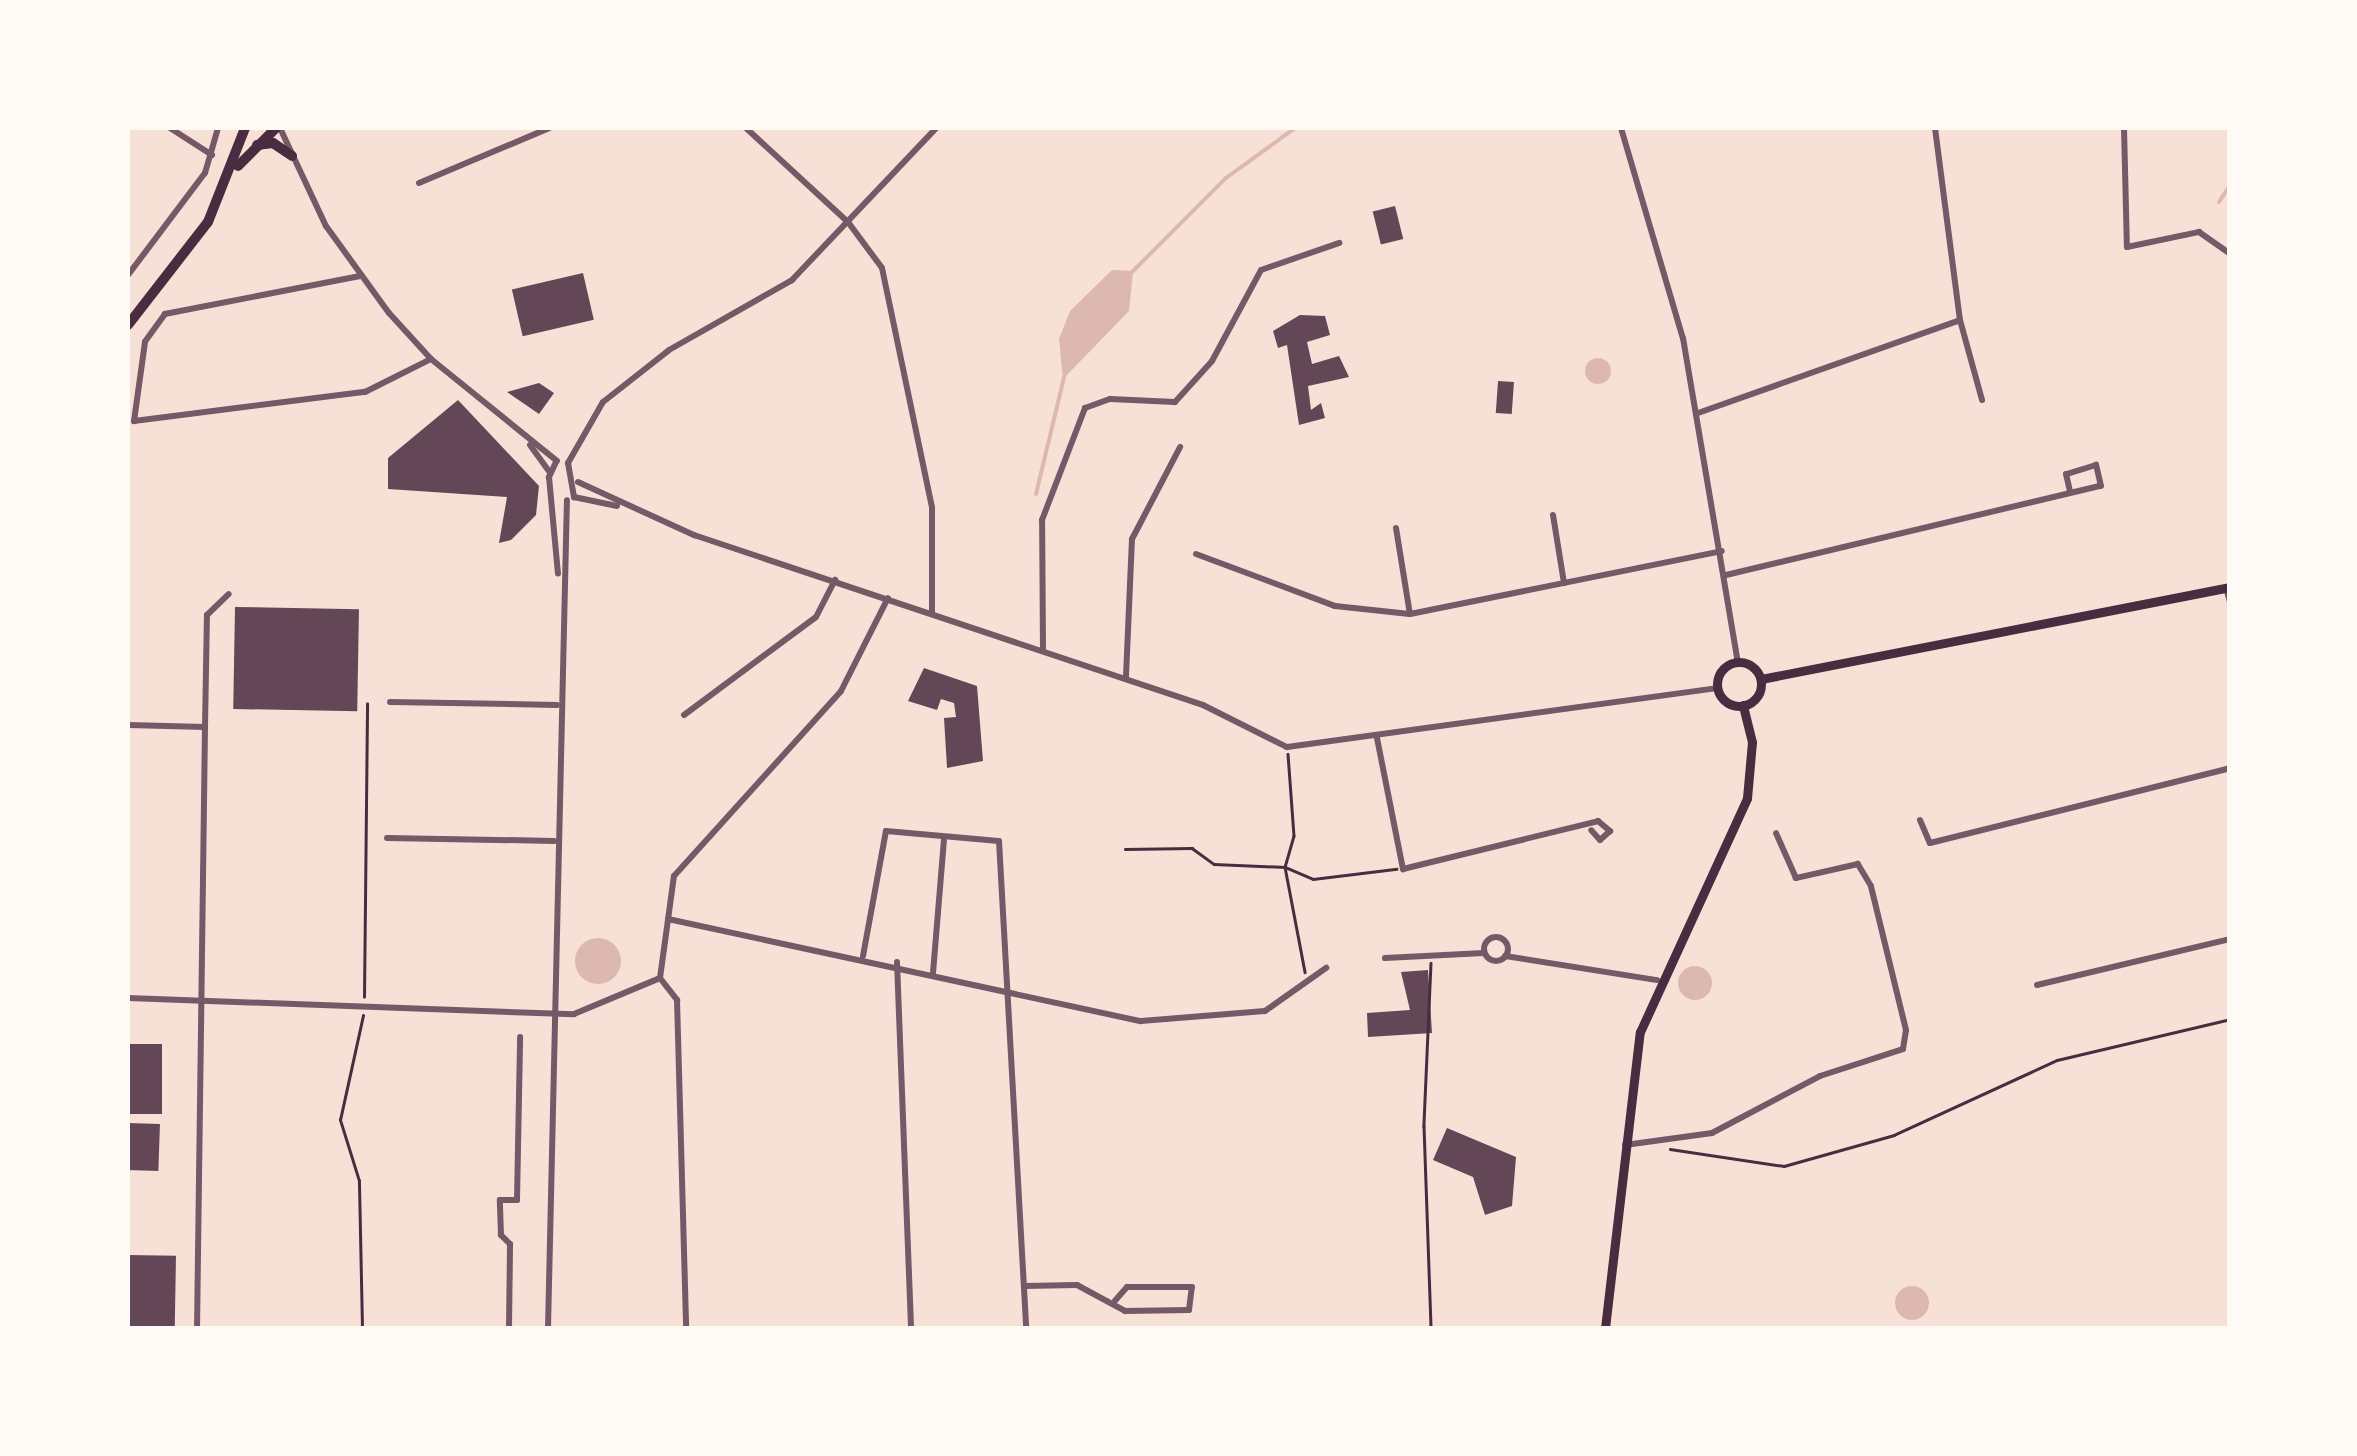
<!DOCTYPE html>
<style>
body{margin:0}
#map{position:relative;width:2357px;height:1456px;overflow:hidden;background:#f7e1d7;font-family:"Source Serif 4",serif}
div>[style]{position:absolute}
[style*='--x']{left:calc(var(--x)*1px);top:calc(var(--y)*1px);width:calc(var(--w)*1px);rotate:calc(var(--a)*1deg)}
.water>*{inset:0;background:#dcb8b0}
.round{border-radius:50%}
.stream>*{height:4px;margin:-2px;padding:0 2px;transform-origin:2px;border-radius:2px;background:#dcb8b0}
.building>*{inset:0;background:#644757;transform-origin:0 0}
.path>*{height:2.5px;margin:-1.25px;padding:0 1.25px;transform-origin:1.25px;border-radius:1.25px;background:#4a2c40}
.minor>*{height:6px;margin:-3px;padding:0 3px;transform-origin:3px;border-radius:3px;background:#755966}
.minor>.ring{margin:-3px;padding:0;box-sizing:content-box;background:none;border:6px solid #755966;border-radius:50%}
.secondary>*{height:9px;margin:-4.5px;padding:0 4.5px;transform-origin:4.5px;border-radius:4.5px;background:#4a2c40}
.secondary>.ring{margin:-4.5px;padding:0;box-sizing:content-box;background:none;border:9px solid #4a2c40;border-radius:50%}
.primary>*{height:10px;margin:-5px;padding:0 5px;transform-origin:5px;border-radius:5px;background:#4a2c40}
span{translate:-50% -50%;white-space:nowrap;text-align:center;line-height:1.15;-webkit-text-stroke:8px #fffaf5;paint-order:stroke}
.frame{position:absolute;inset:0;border:130px solid #fffaf5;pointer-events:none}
</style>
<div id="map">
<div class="water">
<i style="clip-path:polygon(1112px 270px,1133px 271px,1129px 311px,1063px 379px,1059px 339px,1070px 311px)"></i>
<i class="round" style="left:1585px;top:358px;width:26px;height:26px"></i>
<i class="round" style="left:575px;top:938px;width:46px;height:46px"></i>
<i class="round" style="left:1678px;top:966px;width:34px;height:34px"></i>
<i class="round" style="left:1895px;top:1286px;width:34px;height:34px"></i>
</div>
<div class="stream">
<i style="--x:2219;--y:202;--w:20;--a:-57"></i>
<i style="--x:1132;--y:272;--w:133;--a:-45"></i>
<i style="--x:1226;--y:178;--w:85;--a:-35.9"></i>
<i style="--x:1036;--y:494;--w:120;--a:-76.5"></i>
</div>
<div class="building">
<i style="left:1395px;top:206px;width:34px;height:23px;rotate:76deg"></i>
<i style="left:583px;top:273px;width:48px;height:73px;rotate:77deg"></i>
<i style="clip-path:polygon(1300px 315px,1325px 316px,1330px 335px,1307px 342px,1312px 364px,1339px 356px,1349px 377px,1308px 386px,1311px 410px,1321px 403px,1325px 418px,1299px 425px,1287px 345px,1278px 348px,1273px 331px)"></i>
<i style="left:1498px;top:381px;width:16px;height:32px;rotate:4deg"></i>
<i style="clip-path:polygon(539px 383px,554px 393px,539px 414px,507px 392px)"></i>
<i style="clip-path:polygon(458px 400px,539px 486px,536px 515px,511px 540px,499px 543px,507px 497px,388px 489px,388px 458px)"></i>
<i style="left:235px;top:607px;width:124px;height:102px;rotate:1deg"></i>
<i style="clip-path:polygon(924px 668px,977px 686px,983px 761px,947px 768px,944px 718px,956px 717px,954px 703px,941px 699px,937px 710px,908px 701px)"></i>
<i style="clip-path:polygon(1428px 970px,1432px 1033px,1368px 1037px,1367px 1013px,1410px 1010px,1401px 972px)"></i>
<i style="left:128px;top:1044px;width:34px;height:70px"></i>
<i style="left:128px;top:1123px;width:32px;height:47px;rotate:2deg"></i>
<i style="clip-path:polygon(1447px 1128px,1516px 1157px,1512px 1206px,1485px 1215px,1473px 1177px,1433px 1160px)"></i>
<i style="left:128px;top:1255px;width:48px;height:73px;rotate:1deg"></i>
</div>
<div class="path">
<i style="--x:1288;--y:754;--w:82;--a:85.8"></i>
<i style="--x:1294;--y:836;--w:32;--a:106"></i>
<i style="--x:1285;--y:867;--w:107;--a:79.2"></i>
<i style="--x:1125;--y:849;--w:67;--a:-0.9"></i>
<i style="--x:1192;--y:848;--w:27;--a:36"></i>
<i style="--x:1214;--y:864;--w:71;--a:2.4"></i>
<i style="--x:1285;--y:867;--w:30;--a:23"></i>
<i style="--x:1313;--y:879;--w:84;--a:-6.9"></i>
<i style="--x:1431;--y:963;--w:163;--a:92.5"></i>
<i style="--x:1424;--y:1126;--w:202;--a:88"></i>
<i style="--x:364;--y:997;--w:293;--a:-89.4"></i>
<i style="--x:1670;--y:1149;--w:115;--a:8.5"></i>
<i style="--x:1784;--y:1166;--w:114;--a:-15.7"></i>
<i style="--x:1894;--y:1135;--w:179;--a:-24.7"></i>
<i style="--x:2057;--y:1060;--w:178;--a:-13.3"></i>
<i style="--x:362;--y:1328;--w:147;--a:-91.2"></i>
<i style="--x:359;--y:1181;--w:64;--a:-107.3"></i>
<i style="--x:340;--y:1120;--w:107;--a:-77.6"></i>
</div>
<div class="minor">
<i style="--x:170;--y:128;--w:50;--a:32.7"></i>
<i style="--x:280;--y:128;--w:108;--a:64.9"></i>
<i style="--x:326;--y:226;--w:107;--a:54.1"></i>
<i style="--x:389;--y:313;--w:62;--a:47.6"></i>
<i style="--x:431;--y:359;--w:162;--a:39"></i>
<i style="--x:746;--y:128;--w:139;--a:42.7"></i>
<i style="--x:848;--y:222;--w:57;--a:53.5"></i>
<i style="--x:882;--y:268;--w:245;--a:78.2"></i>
<i style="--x:932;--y:508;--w:104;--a:90"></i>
<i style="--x:1621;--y:128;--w:219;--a:73.6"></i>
<i style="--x:1683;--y:338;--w:329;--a:80.4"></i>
<i style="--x:1935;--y:128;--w:194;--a:82.6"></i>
<i style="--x:1960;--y:320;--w:83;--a:74.6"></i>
<i style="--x:2124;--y:128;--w:119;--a:88.6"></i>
<i style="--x:2127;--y:247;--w:74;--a:-11.8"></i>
<i style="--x:2199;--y:232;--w:38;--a:35"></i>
<i style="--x:419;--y:183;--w:141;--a:-22.9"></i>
<i style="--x:128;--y:275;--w:128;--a:-53"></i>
<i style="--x:205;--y:173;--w:47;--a:-73.9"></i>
<i style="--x:360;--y:276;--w:199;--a:169"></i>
<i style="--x:165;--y:314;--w:34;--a:126"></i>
<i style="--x:145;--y:342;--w:80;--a:97.9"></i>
<i style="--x:134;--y:421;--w:233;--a:-7.2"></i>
<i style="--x:365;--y:392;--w:74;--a:-26.6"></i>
<i style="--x:1698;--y:413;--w:278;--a:-19.5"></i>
<i style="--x:530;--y:445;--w:32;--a:54"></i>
<i style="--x:556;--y:462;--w:17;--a:115"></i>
<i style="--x:549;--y:477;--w:97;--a:84.7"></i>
<i style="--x:568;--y:463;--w:70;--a:-60.2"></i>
<i style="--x:603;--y:402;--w:84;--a:-38.2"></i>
<i style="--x:669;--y:350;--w:142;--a:-29.6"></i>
<i style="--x:792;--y:280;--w:209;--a:-46.5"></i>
<i style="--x:568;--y:463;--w:35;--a:80"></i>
<i style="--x:578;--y:482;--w:128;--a:24.6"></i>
<i style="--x:694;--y:535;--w:537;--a:18.47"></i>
<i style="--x:1203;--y:705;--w:94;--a:26.6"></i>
<i style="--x:1287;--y:747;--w:434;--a:-7.8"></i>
<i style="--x:574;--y:497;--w:44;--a:11.8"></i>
<i style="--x:1553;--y:515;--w:69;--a:80.8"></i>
<i style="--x:1396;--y:528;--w:87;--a:80.8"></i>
<i style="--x:1196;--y:554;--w:148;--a:20.5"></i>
<i style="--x:1335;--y:606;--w:75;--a:6.1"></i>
<i style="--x:1410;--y:614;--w:318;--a:-11.4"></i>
<i style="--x:1726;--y:575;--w:385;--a:-13.4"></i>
<i style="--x:2101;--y:486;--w:22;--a:-103"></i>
<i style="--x:2096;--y:465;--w:31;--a:163"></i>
<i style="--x:2066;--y:474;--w:18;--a:77"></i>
<i style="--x:2226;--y:588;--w:15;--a:74"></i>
<i style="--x:1043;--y:649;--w:129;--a:-90.4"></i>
<i style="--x:1042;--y:520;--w:120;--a:-69"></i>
<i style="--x:1085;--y:408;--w:27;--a:-20"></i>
<i style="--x:1110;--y:399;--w:65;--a:2.6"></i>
<i style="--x:1175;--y:402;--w:55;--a:-47.9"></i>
<i style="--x:1212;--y:361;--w:103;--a:-61.7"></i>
<i style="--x:1261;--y:270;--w:83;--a:-19.1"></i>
<i style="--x:1126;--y:676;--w:137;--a:-87.5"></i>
<i style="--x:1132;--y:539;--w:104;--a:-62.4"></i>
<i style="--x:390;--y:702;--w:167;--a:1"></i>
<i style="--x:684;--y:715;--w:164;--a:-36.6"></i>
<i style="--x:816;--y:617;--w:42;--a:-62.8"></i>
<i style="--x:128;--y:725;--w:77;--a:1.5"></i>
<i style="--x:205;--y:727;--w:601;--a:90.76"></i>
<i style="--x:205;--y:727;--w:112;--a:-89"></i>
<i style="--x:207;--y:615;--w:30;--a:-44"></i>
<i style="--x:1377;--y:738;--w:134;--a:78.8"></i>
<i style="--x:1403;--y:869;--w:201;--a:-13.8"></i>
<i style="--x:1598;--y:821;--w:16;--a:40"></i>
<i style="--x:1610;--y:831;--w:13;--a:138"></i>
<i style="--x:1600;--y:840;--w:13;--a:-132"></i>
<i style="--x:1920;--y:820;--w:25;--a:67"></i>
<i style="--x:1930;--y:843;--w:309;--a:-14"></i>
<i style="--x:387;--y:838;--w:167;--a:1"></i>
<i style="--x:668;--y:919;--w:484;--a:12.2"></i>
<i style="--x:1141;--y:1021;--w:124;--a:-4.6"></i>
<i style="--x:1265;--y:1011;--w:75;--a:-35.2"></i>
<i class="ring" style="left:1484px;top:937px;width:18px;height:18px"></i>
<i style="--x:863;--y:956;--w:127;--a:-79.6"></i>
<i style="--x:886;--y:831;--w:113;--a:5.1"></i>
<i style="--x:999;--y:841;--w:488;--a:86.8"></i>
<i style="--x:1505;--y:956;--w:154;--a:9"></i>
<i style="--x:1385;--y:958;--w:99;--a:-2.9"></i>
<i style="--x:897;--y:962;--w:366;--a:87.8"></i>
<i style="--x:933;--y:973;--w:133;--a:-85.3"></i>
<i style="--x:660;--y:978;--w:28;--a:52"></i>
<i style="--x:677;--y:1000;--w:328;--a:88.4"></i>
<i style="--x:2037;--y:985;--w:198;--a:-13.4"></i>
<i style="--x:128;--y:998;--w:446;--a:2.1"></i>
<i style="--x:574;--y:1014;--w:93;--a:-22.7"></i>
<i style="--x:660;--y:978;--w:103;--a:-82.2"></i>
<i style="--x:674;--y:876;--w:249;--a:-47.9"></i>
<i style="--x:841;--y:691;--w:104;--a:-63.2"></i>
<i style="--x:1625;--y:1145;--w:88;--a:-7.9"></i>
<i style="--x:1712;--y:1133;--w:122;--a:-27.8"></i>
<i style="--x:1820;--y:1076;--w:87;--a:-18"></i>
<i style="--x:1903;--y:1049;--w:19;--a:-81"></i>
<i style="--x:1906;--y:1030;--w:148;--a:-103.7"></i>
<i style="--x:1871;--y:886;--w:26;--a:-121"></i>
<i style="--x:1858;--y:864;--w:64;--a:167.3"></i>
<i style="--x:1796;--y:878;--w:49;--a:-114"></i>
<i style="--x:1024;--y:1286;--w:53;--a:-1.1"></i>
<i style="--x:1077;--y:1285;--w:55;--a:28.4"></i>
<i style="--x:1125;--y:1311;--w:64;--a:-0.9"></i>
<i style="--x:1189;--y:1310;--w:23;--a:-83"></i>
<i style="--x:1192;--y:1287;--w:65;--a:180"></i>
<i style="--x:1127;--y:1287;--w:18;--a:131"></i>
<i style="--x:509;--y:1328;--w:84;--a:-89.3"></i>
<i style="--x:510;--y:1244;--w:13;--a:-135"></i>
<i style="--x:501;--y:1235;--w:35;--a:-92"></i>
<i style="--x:500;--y:1200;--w:17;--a:0"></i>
<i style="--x:517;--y:1200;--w:163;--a:-88.9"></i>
<i style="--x:548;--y:1328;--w:828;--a:-88.69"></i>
</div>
<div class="secondary">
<i class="ring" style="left:1717px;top:662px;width:35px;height:35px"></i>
<i style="--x:1761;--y:679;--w:478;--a:-11.1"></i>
<i style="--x:1605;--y:1328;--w:298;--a:-83.3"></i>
<i style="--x:1640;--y:1032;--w:257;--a:-65.4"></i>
<i style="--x:1747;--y:798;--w:56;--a:-84.9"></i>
<i style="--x:1752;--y:742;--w:38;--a:-104"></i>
</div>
<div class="primary">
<i style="--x:257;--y:145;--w:16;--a:-7"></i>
<i style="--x:273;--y:143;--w:23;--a:34"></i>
<i style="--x:238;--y:166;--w:54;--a:-45"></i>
<i style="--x:128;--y:325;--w:130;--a:-52.2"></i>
<i style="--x:208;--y:222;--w:101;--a:-68.5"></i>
</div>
<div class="frame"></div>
</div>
